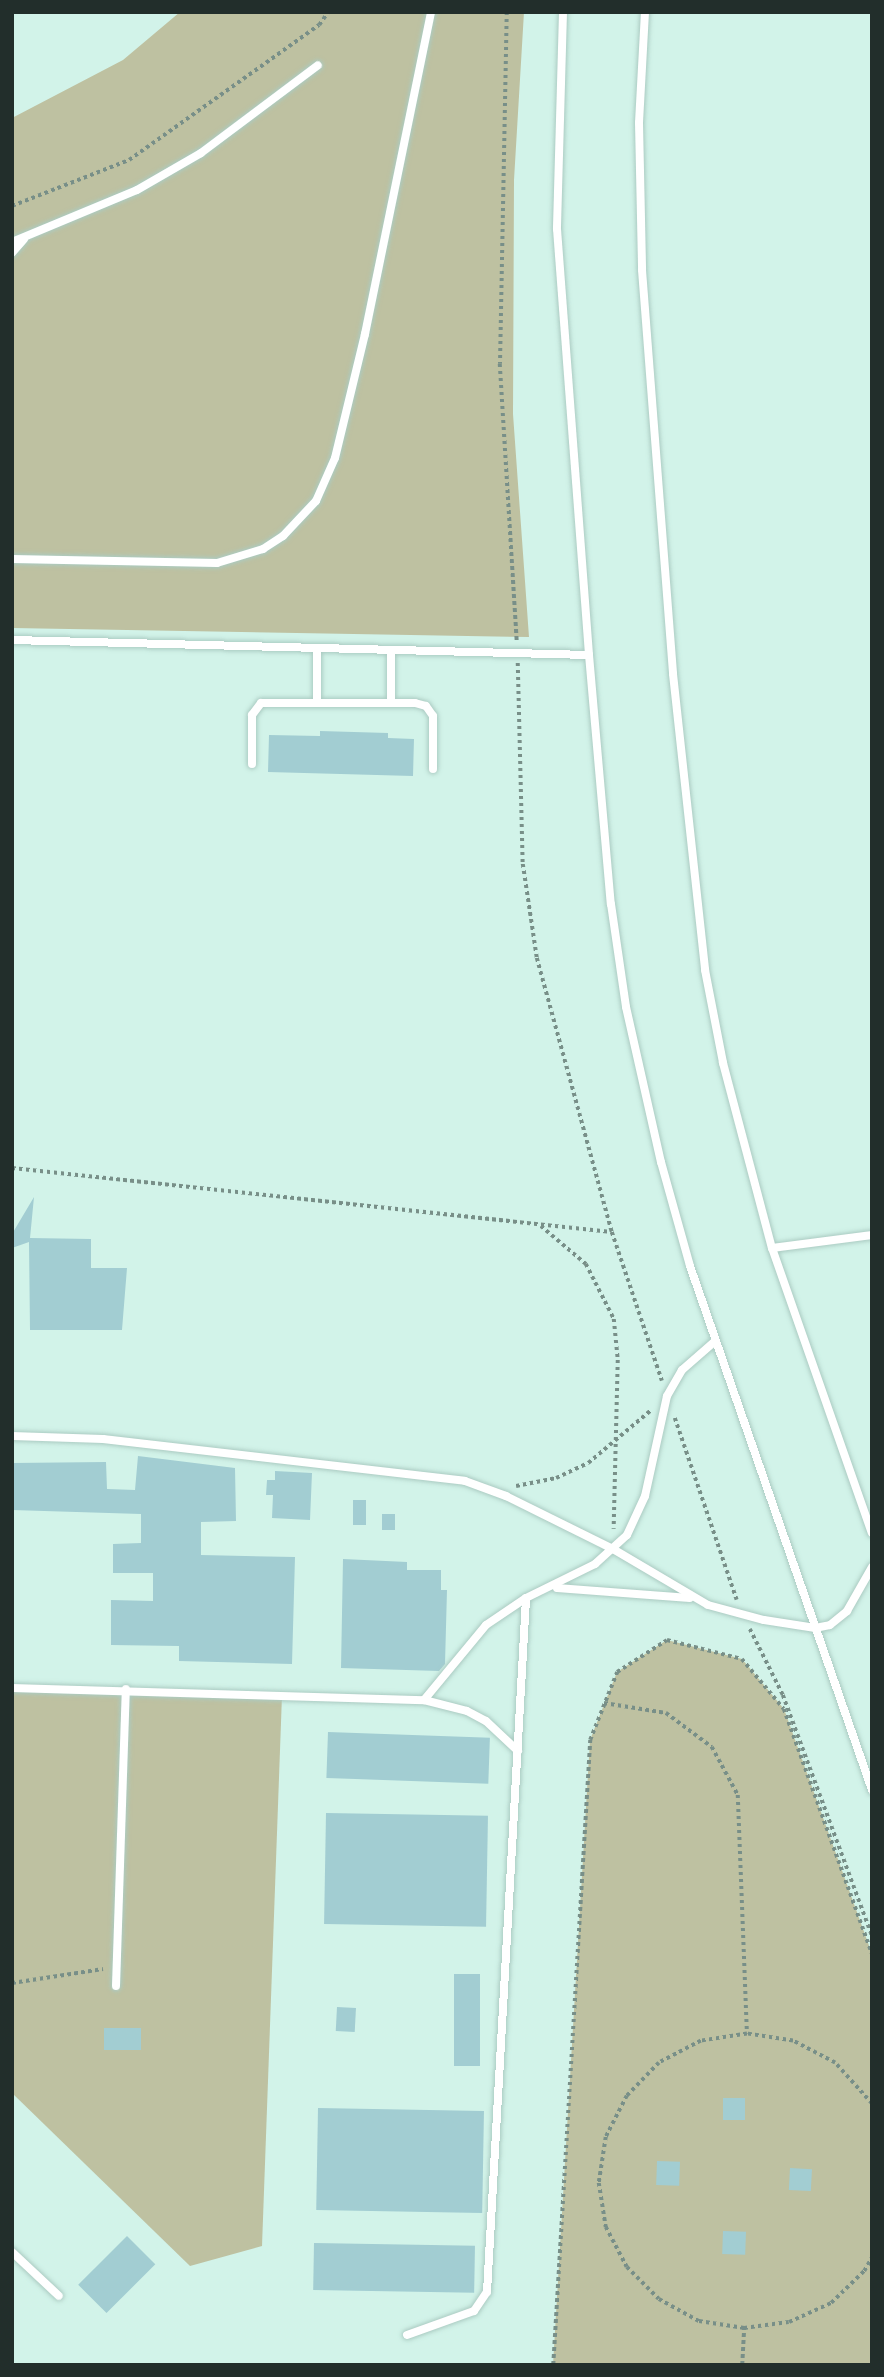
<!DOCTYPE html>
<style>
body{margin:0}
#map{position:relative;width:884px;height:2377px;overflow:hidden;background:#d2f3e9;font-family:Georgia,serif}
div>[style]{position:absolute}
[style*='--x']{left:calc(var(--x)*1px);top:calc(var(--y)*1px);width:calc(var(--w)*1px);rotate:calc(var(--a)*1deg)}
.green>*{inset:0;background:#bec1a1}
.building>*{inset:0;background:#a2cdd2;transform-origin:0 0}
.path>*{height:3.5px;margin-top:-1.75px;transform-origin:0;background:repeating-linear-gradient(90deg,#788f88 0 3.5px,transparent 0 7px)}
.roads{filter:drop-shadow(0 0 2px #abcbc2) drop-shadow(0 0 2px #abcbc2)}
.lane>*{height:8px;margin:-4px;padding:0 4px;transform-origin:4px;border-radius:4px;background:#fff}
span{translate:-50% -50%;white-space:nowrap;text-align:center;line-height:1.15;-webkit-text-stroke:5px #d2f3e9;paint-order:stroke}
.frame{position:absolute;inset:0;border:14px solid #222e2b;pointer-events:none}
</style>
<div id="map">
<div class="green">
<i style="clip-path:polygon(180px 12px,524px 12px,514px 180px,513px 414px,529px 637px,12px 628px,12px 118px,123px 60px)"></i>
<i style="clip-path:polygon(667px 1640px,742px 1659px,784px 1709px,872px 1954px,872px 2365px,553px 2365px,590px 1740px,617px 1672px)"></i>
<i style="clip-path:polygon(12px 1689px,282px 1695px,262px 2246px,190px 2266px,12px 2093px)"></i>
</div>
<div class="building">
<i style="clip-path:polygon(320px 731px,388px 733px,388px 738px,414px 739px,413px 776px,268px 772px,269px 735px,320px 736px)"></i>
<i style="clip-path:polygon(34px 1197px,30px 1238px,91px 1239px,91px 1268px,127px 1268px,122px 1330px,30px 1330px,29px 1242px,12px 1248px,12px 1234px)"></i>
<i style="clip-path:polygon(138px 1456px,235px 1468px,236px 1521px,201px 1522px,201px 1555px,295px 1557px,292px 1664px,179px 1661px,179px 1646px,111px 1645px,111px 1600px,153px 1601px,153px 1573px,113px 1573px,113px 1544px,141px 1543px,141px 1514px,12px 1510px,12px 1463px,106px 1462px,107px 1489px,135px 1490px)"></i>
<i style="clip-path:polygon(275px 1471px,312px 1473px,310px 1520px,272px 1518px,273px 1495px,266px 1495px,267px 1480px,275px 1480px)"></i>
<i style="left:353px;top:1500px;width:13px;height:25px"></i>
<i style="left:382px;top:1514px;width:13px;height:16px"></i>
<i style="clip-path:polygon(343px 1559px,407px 1562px,407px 1570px,441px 1570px,441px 1590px,447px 1590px,445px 1664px,439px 1671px,341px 1668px)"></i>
<i style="left:328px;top:1732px;width:162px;height:46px;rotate:2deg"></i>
<i style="left:326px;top:1813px;width:162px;height:111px;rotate:1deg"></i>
<i style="left:454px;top:1974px;width:26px;height:92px"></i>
<i style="left:337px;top:2007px;width:19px;height:24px;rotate:3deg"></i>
<i style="left:104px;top:2028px;width:37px;height:22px"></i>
<i style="left:723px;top:2098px;width:22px;height:22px"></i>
<i style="left:318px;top:2108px;width:166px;height:102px;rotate:1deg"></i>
<i style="left:657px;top:2161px;width:23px;height:24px;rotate:2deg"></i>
<i style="left:790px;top:2168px;width:22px;height:22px;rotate:3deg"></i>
<i style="left:723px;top:2231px;width:23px;height:23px;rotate:2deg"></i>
<i style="left:127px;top:2236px;width:40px;height:69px;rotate:45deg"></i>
<i style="left:314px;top:2243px;width:161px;height:47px;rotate:1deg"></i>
</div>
<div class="path">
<i style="--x:507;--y:12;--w:352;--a:91.1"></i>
<i style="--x:500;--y:364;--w:278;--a:86.5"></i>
<i style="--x:12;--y:206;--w:126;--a:-21.5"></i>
<i style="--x:129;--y:160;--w:233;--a:-35.4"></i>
<i style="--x:319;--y:25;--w:16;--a:-55"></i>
<i style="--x:518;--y:663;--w:201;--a:88.6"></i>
<i style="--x:523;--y:864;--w:95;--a:81.5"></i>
<i style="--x:537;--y:958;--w:284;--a:74.7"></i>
<i style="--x:612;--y:1232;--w:157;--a:71.4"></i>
<i style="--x:12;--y:1168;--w:603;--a:6.09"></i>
<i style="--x:541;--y:1226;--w:59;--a:40.2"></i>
<i style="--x:586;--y:1264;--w:62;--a:63"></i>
<i style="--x:614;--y:1319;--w:41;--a:84.4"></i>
<i style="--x:618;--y:1360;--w:169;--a:91.4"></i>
<i style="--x:675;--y:1418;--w:192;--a:71.2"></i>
<i style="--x:516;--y:1486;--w:41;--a:-11.3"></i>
<i style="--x:556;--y:1478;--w:35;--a:-25"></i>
<i style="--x:588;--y:1463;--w:81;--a:-40"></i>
<i style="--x:750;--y:1629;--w:74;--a:63.4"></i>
<i style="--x:783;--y:1695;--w:257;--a:69.7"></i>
<i style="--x:604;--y:1703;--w:63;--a:9.2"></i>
<i style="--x:666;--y:1713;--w:57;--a:36.5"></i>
<i style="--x:712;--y:1747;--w:55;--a:61.6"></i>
<i style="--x:738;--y:1795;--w:239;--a:87.8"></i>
<i style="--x:12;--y:1983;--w:92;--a:-8.7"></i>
<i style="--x:872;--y:2104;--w:55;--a:-132.1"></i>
<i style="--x:835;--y:2063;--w:47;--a:-152.4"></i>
<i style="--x:793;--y:2041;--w:47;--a:-171.3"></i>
<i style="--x:747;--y:2034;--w:47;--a:171.3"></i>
<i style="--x:701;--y:2041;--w:47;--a:152.4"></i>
<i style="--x:659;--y:2063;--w:46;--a:134.1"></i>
<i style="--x:627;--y:2096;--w:46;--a:117.1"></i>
<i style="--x:606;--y:2137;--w:47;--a:98.7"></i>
<i style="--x:599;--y:2183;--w:45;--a:81"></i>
<i style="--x:606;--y:2227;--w:45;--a:62.3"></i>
<i style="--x:627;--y:2267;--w:45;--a:45"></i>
<i style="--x:659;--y:2299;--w:46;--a:28.8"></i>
<i style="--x:699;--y:2321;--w:46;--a:8.8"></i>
<i style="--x:744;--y:2328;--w:45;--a:-7.6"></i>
<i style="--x:789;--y:2322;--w:46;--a:-24.3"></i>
<i style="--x:831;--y:2303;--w:46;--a:-44.1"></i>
<i style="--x:864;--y:2271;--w:16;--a:-60"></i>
<i style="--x:553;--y:2365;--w:626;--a:-86.61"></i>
<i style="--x:590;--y:1740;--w:73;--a:-68.3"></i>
<i style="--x:617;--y:1672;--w:59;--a:-32.6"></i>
<i style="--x:667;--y:1640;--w:77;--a:14.2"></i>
<i style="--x:742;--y:1659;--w:65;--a:50"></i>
<i style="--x:784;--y:1709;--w:260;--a:70.2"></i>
<i style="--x:742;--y:2365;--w:37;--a:-87"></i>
</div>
<div class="roads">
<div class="lane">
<i style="--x:563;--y:12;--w:217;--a:91.6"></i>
<i style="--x:557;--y:229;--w:427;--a:85.7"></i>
<i style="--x:589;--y:655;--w:250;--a:85"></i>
<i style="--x:611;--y:904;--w:104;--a:81.7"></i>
<i style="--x:626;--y:1007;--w:159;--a:77.3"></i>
<i style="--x:661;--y:1162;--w:108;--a:74.4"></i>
<i style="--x:690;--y:1266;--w:555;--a:70.85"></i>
<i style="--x:645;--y:12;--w:111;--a:93.1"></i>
<i style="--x:639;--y:123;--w:147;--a:88.8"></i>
<i style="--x:642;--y:270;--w:405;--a:85.6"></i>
<i style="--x:673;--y:674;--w:298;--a:83.8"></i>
<i style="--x:705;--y:970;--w:95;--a:79"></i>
<i style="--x:723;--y:1063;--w:191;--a:75.2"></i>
<i style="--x:772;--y:1248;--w:302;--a:70.7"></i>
<i style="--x:12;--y:242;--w:135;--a:-22.6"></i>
<i style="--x:137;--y:190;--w:74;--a:-30"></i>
<i style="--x:201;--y:153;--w:146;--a:-36.9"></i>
<i style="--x:12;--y:253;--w:18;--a:-49"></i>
<i style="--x:12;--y:559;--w:205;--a:1.1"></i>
<i style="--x:217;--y:563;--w:48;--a:-16.9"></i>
<i style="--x:263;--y:549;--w:24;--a:-33"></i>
<i style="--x:283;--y:536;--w:48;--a:-46.7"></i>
<i style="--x:316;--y:501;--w:47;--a:-66.2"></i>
<i style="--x:335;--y:458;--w:128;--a:-76.4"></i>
<i style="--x:365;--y:334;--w:329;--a:-78.4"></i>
<i style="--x:12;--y:640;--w:577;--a:1.49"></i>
<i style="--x:317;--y:648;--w:54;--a:90"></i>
<i style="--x:391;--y:650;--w:53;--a:90"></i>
<i style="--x:252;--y:764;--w:49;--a:-90"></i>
<i style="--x:252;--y:715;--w:15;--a:-53"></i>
<i style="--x:261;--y:703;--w:154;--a:0"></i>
<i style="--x:415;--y:703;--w:11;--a:15"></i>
<i style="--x:426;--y:706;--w:12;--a:55"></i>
<i style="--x:433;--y:716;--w:53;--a:90"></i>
<i style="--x:772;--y:1248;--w:101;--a:-7.4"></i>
<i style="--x:12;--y:1436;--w:91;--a:1.9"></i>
<i style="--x:103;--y:1439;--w:364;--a:6.6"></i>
<i style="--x:465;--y:1481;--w:44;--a:20.1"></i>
<i style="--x:506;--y:1496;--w:119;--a:26.4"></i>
<i style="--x:613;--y:1549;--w:110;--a:30.5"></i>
<i style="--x:708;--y:1605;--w:58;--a:15"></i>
<i style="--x:764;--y:1620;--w:52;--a:8.9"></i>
<i style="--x:815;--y:1628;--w:15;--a:-11"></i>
<i style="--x:830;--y:1625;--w:22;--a:-39"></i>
<i style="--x:847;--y:1611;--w:51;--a:-60.4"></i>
<i style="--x:557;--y:1588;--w:133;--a:4.3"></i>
<i style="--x:12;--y:1688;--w:412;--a:1.7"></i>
<i style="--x:424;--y:1700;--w:44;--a:14.3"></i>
<i style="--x:467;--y:1711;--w:21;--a:28"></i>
<i style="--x:486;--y:1721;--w:44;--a:43.2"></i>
<i style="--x:424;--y:1700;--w:97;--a:-50.4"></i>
<i style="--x:486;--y:1625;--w:48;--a:-34"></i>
<i style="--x:526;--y:1598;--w:77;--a:-26.2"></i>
<i style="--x:595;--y:1564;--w:43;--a:-42.2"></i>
<i style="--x:627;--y:1535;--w:43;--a:-65.2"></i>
<i style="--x:645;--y:1496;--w:102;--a:-77.6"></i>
<i style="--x:667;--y:1396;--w:30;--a:-60"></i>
<i style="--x:682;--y:1370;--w:43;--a:-41.2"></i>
<i style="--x:116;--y:1986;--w:297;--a:-88.1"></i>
<i style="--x:12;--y:2252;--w:64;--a:43.1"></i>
<i style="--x:407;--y:2335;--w:71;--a:-19.7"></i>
<i style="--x:474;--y:2311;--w:23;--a:-56"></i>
<i style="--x:487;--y:2292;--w:695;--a:-86.78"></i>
</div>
</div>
<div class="frame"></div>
</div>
